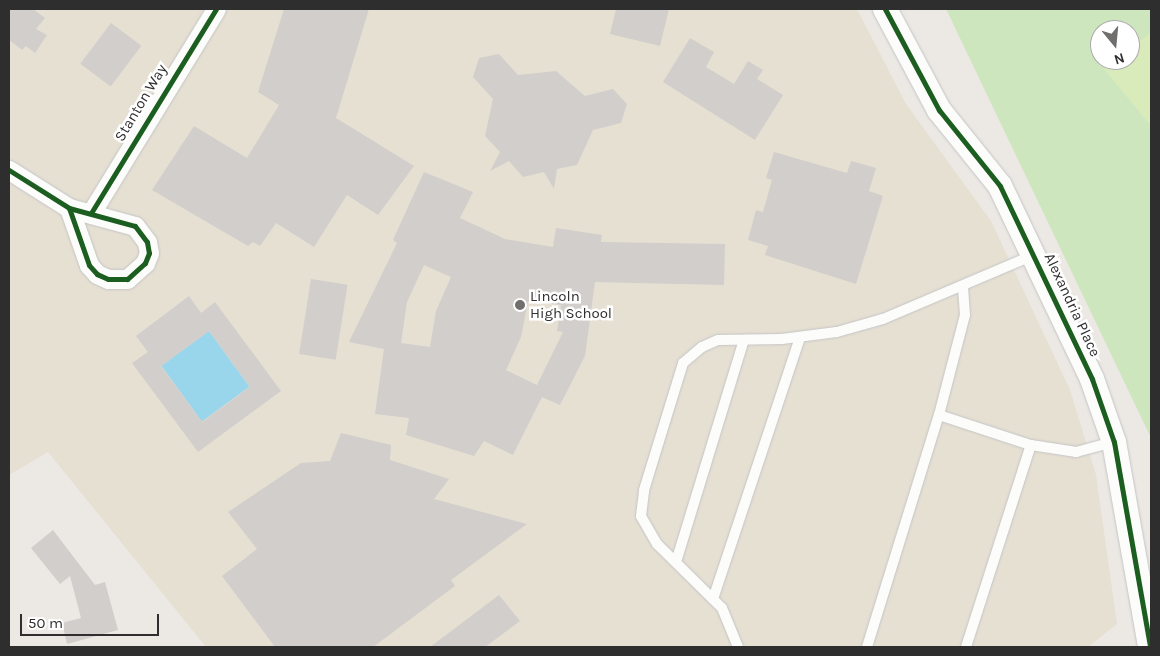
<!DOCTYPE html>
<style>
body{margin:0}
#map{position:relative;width:1160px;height:656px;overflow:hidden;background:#ece8e4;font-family:Karla,sans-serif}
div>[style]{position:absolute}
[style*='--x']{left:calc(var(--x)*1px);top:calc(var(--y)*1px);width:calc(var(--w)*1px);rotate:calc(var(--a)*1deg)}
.education>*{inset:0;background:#e6e0d3}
.green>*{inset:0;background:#cee6be}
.pitch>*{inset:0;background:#d9eabb}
.water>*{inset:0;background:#99d6ec;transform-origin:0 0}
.building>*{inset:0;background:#d1cecb;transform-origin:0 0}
.roads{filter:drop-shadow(0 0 1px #c5c4c5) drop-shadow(0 0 1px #c5c4c5)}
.service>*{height:10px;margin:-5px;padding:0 5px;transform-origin:5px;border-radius:5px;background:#fcfcfb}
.minor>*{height:19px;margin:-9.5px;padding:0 9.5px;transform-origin:9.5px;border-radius:9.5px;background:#fcfcfb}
.tertiary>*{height:24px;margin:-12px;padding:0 12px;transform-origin:12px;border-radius:12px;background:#fcfcfb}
.cycleway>*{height:5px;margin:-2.5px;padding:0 2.5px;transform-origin:2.5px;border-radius:2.5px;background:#1b5e20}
.dots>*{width:14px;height:14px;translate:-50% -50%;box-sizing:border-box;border:2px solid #fff;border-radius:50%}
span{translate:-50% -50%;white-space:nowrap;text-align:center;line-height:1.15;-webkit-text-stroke:5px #fff;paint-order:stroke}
.street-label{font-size:15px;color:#2e2e2e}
.poi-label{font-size:15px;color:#2e2e2e}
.left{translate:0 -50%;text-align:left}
.frame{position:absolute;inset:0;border:10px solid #2e2e2e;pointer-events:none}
.north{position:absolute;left:1090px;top:20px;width:50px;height:50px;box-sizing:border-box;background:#fff;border:1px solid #ababab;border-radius:50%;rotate:163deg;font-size:14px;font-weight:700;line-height:20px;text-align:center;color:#2e2e2e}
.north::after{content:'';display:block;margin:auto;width:18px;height:22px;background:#706f6e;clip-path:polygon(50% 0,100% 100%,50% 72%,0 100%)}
.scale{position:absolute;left:20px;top:614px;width:139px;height:22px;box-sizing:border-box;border:2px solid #2e2e2e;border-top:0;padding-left:6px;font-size:15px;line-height:18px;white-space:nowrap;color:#2e2e2e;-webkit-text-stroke:4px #fff;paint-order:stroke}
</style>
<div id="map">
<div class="education">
<i style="clip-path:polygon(9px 9px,857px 9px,906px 104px,991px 221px,1070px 390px,1096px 475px,1117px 624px,1088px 647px,206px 647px,48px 452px,9px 475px)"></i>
</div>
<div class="green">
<i style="clip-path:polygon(evenodd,946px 9px,1151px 9px,1151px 438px,946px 9px,1100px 30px,1130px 30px,1130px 60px,1100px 60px,1100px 30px)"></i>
</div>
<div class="pitch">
<i style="clip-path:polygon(1151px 32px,1151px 126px,1104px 69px,1116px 60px,1130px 60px,1130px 49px)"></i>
</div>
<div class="water">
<i style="left:209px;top:331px;width:69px;height:59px;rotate:54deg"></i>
</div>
<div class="building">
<i style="clip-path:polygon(9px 9px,33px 9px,45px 18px,36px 29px,47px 35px,35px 53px,26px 46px,22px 50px,9px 40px)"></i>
<i style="clip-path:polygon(284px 9px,369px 9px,336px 118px,414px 166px,378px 215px,347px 195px,314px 247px,276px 223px,260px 246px,253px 242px,248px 246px,152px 190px,194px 126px,247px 158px,279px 105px,258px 92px)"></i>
<i style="clip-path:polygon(616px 9px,669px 9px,660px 46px,610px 34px)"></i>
<i style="left:111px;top:23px;width:38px;height:51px;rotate:37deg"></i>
<i style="clip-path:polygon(690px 38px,714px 52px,706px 67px,734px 84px,748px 61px,763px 70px,757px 79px,783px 95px,755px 140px,663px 82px)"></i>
<i style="clip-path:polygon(499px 54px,518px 75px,556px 71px,585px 96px,613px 89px,627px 104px,621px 123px,593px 130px,577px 165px,557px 169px,554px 189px,544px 172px,523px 177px,509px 161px,490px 171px,500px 152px,485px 136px,493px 99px,473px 77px,479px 58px)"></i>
<i style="clip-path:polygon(774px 152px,847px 173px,851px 161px,876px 168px,869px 191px,883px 196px,856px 284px,765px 255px,768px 246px,748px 240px,756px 210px,763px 212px,772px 180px,766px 178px)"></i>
<i style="clip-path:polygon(evenodd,424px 172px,473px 192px,460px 218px,505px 239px,553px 247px,556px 228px,602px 235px,601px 242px,725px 244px,724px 285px,595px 282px,585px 356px,560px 405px,542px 397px,513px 455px,484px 441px,474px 456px,406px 435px,409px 418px,375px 414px,384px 349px,349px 342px,397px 243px,393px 240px,424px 172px,424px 265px,451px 277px,436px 311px,430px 347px,401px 343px,407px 302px,424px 265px,424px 172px,528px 301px,561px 305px,557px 331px,563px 332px,537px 385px,506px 370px,521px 337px,528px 301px)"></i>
<i style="left:311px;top:279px;width:37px;height:76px;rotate:9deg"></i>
<i style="clip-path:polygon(evenodd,189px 296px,201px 313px,215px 302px,281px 391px,198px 452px,132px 363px,148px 352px,136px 336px,189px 296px,209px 331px,250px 387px,202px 422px,161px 366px,209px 331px)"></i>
<i style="clip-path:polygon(341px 433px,391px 445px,390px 460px,449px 479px,434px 499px,527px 524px,451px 580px,455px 586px,373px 647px,275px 647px,222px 576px,257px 549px,228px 512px,301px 463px,330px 461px)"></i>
<i style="clip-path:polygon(53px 530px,95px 585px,105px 582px,118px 630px,67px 644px,62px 623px,81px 618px,70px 576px,60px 584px,31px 548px)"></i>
<i style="clip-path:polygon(499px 595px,520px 621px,485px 647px,430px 647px)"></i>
</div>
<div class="roads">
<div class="service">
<i style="--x:963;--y:287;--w:28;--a:86"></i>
<i style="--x:965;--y:315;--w:103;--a:104.6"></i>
<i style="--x:939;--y:415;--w:97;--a:18.1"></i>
<i style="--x:1031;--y:445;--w:46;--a:8.8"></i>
<i style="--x:1076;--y:452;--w:39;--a:-15"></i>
<i style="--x:676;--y:562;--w:232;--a:-73"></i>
<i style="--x:713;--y:599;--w:276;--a:-71.6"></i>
<i style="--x:738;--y:647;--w:42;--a:-112.3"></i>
<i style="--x:722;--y:608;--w:91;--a:-135.4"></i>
<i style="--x:657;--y:544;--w:32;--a:-120"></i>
<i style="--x:641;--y:516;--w:26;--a:-83"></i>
<i style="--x:644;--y:490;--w:133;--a:-72.9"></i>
<i style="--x:683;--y:363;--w:25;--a:-40"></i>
<i style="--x:702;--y:347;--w:17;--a:-24"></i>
<i style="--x:718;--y:340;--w:64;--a:-0.9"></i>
<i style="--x:782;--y:339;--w:55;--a:-7.3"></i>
<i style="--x:837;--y:332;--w:48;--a:-15.8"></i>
<i style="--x:883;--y:319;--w:164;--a:-23"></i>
<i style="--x:867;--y:647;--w:243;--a:-72.8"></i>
<i style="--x:966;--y:647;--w:212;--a:-72.2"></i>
</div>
<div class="minor">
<i style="--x:9;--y:170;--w:71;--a:32.3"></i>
<i style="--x:69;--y:208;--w:68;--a:15.3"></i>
<i style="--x:135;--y:226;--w:20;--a:53"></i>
<i style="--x:147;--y:242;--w:11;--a:80"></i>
<i style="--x:149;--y:253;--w:11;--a:112"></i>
<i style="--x:145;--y:263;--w:24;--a:138"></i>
<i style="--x:127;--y:279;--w:19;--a:180"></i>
<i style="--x:108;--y:279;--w:12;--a:-156"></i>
<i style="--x:97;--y:274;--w:12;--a:-132"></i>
<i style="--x:89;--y:265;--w:60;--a:-109.3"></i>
<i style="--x:91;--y:213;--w:239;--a:-58.5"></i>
</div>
<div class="tertiary">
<i style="--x:885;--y:9;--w:115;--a:61.9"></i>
<i style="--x:939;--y:110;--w:97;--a:51.2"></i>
<i style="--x:1000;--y:186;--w:214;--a:64.5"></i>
<i style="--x:1092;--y:379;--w:67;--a:70.8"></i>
<i style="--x:1114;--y:442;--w:208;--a:80"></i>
</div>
</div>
<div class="cycleway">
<i style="--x:885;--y:9;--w:115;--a:61.9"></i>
<i style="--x:939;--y:110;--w:97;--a:51.2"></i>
<i style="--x:1000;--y:186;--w:214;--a:64.5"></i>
<i style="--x:1092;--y:379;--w:67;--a:70.8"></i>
<i style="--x:1114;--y:442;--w:208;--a:80"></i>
<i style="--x:9;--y:170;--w:71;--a:32.3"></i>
<i style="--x:69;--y:208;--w:68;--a:15.3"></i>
<i style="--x:135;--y:226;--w:20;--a:53"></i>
<i style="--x:147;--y:242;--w:11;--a:80"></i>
<i style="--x:149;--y:253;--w:11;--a:112"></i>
<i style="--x:145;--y:263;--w:24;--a:138"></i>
<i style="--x:127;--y:279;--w:19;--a:180"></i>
<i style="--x:108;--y:279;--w:12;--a:-156"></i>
<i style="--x:97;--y:274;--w:12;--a:-132"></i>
<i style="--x:89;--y:265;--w:60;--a:-109.3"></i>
<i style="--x:91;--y:213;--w:239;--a:-58.5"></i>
</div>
<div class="dots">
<i style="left:520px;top:305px;background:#706f6e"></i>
</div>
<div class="street-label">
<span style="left:141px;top:103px;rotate:-59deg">Stanton Way</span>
<span style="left:1072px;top:305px;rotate:65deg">Alexandria Place</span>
</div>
<div class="poi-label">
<span class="left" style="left:530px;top:305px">Lincoln<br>High School</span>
</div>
<div class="frame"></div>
<div class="north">N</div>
<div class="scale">50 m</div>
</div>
